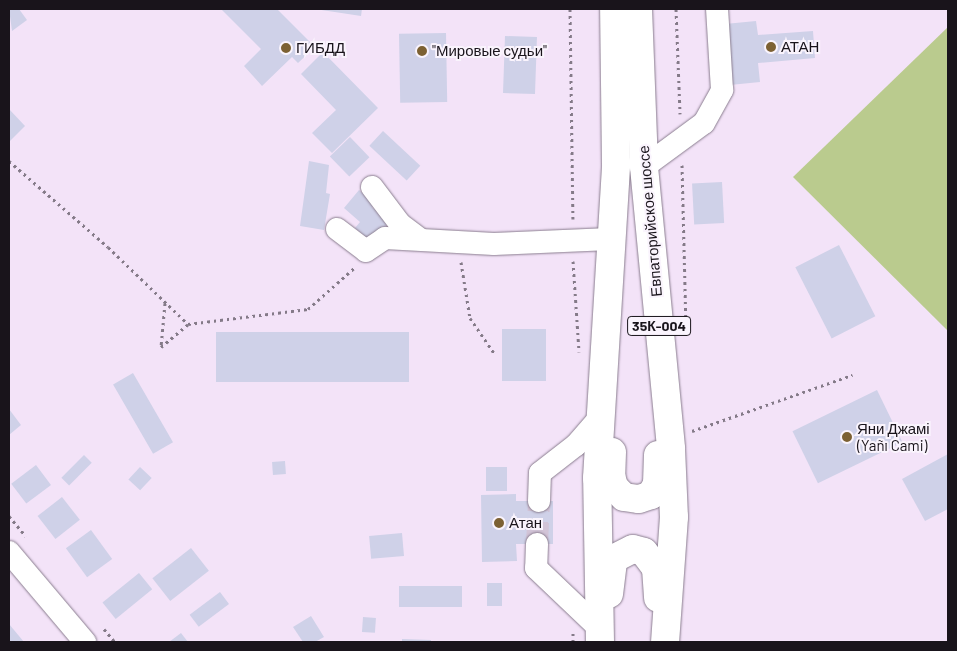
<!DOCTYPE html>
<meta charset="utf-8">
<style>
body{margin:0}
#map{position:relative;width:957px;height:651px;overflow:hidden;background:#f3e3f8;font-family:Barlow,sans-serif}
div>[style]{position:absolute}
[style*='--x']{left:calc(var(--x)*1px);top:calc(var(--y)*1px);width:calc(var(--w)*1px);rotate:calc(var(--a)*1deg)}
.green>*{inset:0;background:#bacb8e}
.building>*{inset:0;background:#cfd1e8;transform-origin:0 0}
.minor-tunnel>*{height:22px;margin-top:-11px;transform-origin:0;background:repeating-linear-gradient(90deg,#d2c4d7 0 22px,transparent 0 33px)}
.path>*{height:3px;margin-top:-1.5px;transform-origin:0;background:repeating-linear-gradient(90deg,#847a88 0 2.5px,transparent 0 6.5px)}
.roads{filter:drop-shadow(0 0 1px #8a7d8f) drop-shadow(0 0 1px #8a7d8f)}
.minor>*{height:22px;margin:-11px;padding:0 11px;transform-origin:11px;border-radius:11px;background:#fff}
.major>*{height:28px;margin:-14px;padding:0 14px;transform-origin:14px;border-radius:14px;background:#fff}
.dots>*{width:14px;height:14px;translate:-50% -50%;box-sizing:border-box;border:2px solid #faf4fd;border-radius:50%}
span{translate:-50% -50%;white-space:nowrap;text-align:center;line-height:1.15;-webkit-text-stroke:4px #faf4fd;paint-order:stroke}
.shield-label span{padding:1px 4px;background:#faf4fd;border:1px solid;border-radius:4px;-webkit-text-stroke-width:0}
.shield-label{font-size:14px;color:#19141b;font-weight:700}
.poi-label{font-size:15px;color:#19141b}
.left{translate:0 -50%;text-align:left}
.street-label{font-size:15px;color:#19141b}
.frame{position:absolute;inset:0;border:10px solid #19141b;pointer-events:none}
</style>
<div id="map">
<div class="green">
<i style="clip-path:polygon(948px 27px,948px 331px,793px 177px)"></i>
</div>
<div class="building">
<i style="clip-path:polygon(9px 9px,19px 9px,27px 20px,12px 31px)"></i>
<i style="clip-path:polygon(221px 9px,277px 9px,315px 47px,298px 63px,292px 57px,262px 86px,244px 66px,261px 49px)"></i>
<i style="clip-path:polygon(315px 9px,362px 9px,361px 16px)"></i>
<i style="clip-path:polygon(756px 21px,758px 35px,813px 31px,815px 58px,758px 63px,760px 82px,730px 85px,725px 24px)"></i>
<i style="left:446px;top:33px;width:69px;height:47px;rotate:89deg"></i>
<i style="left:505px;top:36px;width:32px;height:57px;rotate:2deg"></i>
<i style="clip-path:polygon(323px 52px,378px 108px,332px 153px,312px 133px,336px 110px,301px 74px)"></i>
<i style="clip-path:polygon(9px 109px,25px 126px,9px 142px)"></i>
<i style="left:383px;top:131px;width:51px;height:20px;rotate:43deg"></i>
<i style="left:350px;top:137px;width:28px;height:28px;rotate:46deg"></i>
<i style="clip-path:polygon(309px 161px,329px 165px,326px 193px,330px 194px,324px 230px,300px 226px)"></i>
<i style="left:722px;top:182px;width:41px;height:30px;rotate:87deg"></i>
<i style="clip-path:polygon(359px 190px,375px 204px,372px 207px,389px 222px,371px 242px,355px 228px,360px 222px,344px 208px)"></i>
<i style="left:839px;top:245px;width:80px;height:49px;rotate:63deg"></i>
<i style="left:502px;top:329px;width:44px;height:52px"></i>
<i style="left:409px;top:332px;width:50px;height:193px;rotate:90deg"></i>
<i style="left:133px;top:373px;width:80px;height:23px;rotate:60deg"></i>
<i style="left:877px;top:390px;width:58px;height:94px;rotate:64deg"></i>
<i style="clip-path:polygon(9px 409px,21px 425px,9px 435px)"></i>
<i style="clip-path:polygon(948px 454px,948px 509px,925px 521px,902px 479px)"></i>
<i style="left:84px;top:455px;width:11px;height:32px;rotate:45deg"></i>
<i style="left:285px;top:461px;width:13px;height:13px;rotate:86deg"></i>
<i style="left:36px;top:465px;width:25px;height:31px;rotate:53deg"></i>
<i style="left:140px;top:467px;width:16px;height:17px;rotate:43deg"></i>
<i style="left:486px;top:467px;width:21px;height:24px"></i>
<i style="clip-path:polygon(516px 494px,516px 501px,553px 501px,553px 544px,516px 544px,517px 561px,482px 562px,481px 495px)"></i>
<i style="left:62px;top:497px;width:29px;height:31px;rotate:52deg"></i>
<i style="left:91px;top:530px;width:36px;height:31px;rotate:54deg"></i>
<i style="left:402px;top:533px;width:23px;height:33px;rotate:85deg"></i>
<i style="left:191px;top:548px;width:29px;height:49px;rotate:52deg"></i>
<i style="left:139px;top:573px;width:21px;height:47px;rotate:51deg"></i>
<i style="left:487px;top:583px;width:15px;height:23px"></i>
<i style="left:399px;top:586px;width:63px;height:21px"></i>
<i style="left:220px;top:592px;width:15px;height:38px;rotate:53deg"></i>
<i style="clip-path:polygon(311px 616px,324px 637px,315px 642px,303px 642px,293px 627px)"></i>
<i style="left:363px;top:617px;width:13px;height:15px;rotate:4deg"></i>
<i style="clip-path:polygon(9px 624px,24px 642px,9px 642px)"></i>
<i style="clip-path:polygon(181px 633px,188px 642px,169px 642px)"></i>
<i style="clip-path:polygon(402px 639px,431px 640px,431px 642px,402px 642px)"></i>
</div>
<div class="minor-tunnel">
<i style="--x:537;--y:544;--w:43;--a:-87.3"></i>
</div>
<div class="path">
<i style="--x:570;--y:9;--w:210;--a:89.2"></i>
<i style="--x:676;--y:9;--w:105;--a:87.8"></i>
<i style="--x:9;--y:161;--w:131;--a:41"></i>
<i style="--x:108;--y:247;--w:111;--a:43.9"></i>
<i style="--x:188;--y:324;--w:121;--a:-7.1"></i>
<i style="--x:308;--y:309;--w:62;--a:-41.7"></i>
<i style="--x:682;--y:165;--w:164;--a:88.6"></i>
<i style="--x:573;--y:261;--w:91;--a:86.2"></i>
<i style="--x:461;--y:262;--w:57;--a:80.9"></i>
<i style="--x:470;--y:318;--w:42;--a:55.6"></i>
<i style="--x:165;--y:303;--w:44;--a:95.2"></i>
<i style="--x:161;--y:347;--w:35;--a:-40"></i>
<i style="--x:692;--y:431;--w:170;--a:-19.3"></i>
<i style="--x:9;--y:516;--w:26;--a:50"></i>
<i style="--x:104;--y:629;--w:17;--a:50"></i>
<i style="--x:573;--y:642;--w:9;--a:-90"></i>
</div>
<div class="roads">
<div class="minor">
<i style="--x:644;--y:167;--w:74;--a:-36.3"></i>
<i style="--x:704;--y:123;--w:38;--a:-61"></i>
<i style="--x:722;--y:90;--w:81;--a:-93.5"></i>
<i style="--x:372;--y:187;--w:46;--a:52.9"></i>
<i style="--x:400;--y:224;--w:25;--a:37"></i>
<i style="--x:337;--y:229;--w:36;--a:37"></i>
<i style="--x:366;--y:251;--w:23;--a:-34"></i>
<i style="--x:385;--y:238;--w:109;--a:3.2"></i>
<i style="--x:494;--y:244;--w:116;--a:-2.5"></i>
<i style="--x:539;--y:501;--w:28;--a:-88"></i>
<i style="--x:540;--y:473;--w:46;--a:-37.9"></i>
<i style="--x:576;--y:445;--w:38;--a:-49"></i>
<i style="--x:537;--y:544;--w:24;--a:92"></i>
<i style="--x:536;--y:568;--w:87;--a:43.6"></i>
<i style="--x:9;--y:552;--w:118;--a:49.8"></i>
</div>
<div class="major">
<i style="--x:638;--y:9;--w:158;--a:87.8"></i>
<i style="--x:644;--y:167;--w:283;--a:84.5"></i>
<i style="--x:671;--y:449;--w:68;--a:87.5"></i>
<i style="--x:674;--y:517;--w:125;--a:94.1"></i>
<i style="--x:612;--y:452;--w:23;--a:92"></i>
<i style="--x:611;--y:475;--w:12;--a:76"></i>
<i style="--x:614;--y:487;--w:14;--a:45"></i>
<i style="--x:624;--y:497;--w:15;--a:8"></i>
<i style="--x:639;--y:499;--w:13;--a:-18"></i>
<i style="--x:651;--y:495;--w:13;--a:-61"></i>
<i style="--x:657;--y:484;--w:29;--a:-88"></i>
<i style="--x:609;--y:594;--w:35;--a:-83"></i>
<i style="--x:613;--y:559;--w:22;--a:-27"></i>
<i style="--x:633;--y:549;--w:11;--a:15"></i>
<i style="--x:644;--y:552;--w:20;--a:53"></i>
<i style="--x:656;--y:568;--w:30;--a:86"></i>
<i style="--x:600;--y:642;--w:164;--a:-91"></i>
<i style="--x:597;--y:478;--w:315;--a:-86.5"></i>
<i style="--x:616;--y:164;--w:155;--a:-90.7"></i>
</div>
</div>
<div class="dots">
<i style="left:771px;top:47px;background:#7c6133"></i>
<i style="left:286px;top:48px;background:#7c6133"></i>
<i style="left:422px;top:51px;background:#7c6133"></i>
<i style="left:847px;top:437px;background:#7c6133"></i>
<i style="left:499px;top:523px;background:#7c6133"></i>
</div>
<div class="shield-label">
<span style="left:659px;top:326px">35К-004</span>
</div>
<div class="poi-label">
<span class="left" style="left:781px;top:47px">АТАН</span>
<span class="left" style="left:296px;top:48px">ГИБДД</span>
<span class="left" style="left:432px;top:51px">"Мировые судьи"</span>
<span class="left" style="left:857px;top:437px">Яни Джамі<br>(Yañı Cami)</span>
<span class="left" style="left:509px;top:523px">Атан</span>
</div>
<div class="street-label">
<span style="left:650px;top:221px;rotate:-95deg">Евпаторийское шоссе</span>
</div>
<div class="frame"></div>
</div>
